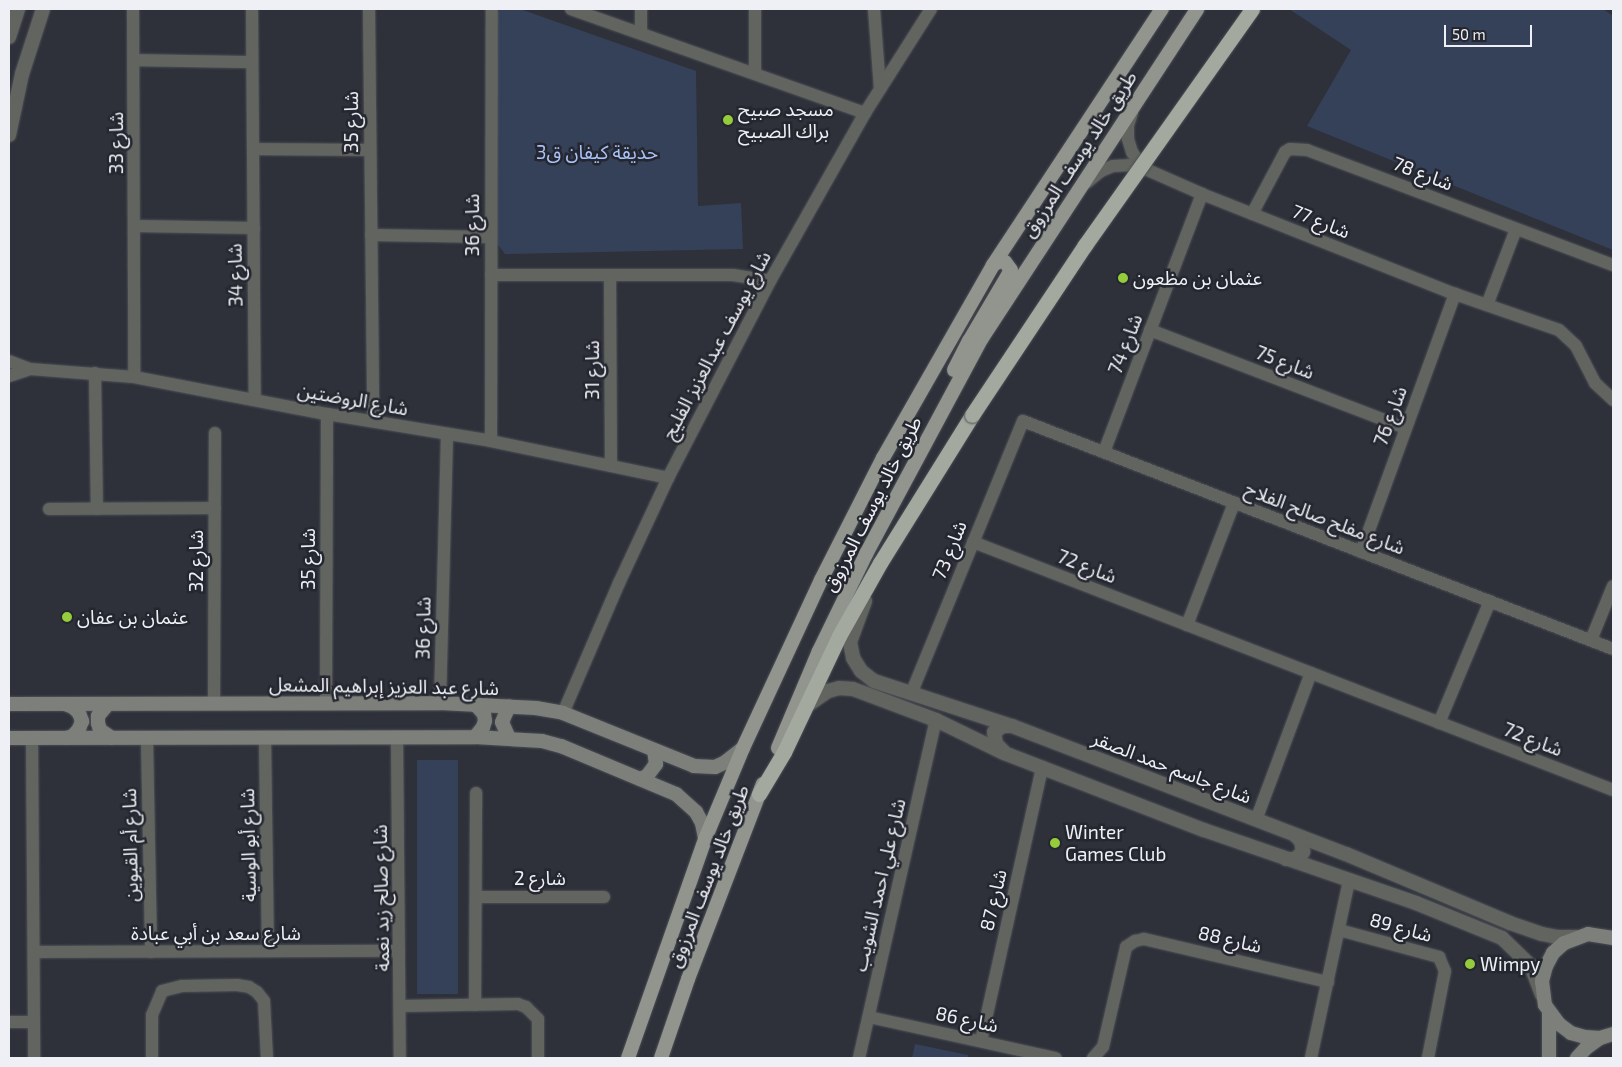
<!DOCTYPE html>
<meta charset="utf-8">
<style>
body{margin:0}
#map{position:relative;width:1622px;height:1067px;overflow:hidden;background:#2e3139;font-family:"Exo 2","Noto Sans Arabic",sans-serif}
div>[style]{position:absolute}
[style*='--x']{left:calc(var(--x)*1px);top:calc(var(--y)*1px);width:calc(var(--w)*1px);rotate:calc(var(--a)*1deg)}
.green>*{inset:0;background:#354059;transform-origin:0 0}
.roads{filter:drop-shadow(0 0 1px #4d5057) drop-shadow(0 0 1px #4d5057)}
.minor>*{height:12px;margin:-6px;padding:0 6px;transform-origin:6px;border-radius:6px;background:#626460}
.tertiary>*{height:14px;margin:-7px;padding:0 7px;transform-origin:7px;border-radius:7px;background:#626460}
.secondary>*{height:14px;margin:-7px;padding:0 7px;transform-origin:7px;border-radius:7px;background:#7d807a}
.primary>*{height:14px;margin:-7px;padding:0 7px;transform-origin:7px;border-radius:7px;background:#91958e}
.motorway>*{height:15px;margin:-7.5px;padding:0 7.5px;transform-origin:7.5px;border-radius:7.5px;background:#a4a99f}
.bridges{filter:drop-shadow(0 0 1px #4d5057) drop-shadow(0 0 1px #4d5057)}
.motorway-bridge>*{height:15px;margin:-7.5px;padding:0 7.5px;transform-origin:7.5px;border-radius:7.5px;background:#a4a99f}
.dots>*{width:14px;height:14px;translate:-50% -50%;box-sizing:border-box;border:2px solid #24272f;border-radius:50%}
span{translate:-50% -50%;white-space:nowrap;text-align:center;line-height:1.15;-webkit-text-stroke:5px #24272f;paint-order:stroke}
.poi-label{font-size:19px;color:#eef0f5}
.left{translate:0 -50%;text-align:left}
.street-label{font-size:19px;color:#eef0f5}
.park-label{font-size:19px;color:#abc3fa}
.frame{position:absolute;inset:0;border:10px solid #eef0f5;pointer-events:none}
.scale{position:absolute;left:1444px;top:25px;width:88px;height:22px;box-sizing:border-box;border:2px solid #eef0f5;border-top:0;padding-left:6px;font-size:15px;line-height:18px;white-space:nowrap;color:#eef0f5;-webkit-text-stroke:4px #24272f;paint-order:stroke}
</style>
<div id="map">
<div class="green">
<i style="clip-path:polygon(502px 9px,520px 9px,696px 71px,698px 206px,741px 203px,743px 249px,505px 254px,496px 242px,497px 12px)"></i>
<i style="clip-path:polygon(1289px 9px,1603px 9px,1613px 16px,1613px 250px,1307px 126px,1351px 50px)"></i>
<i style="left:417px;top:760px;width:41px;height:234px"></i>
<i style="clip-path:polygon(915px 1044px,968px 1055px,968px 1058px,912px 1058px)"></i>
</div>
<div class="roads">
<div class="minor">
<i style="--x:133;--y:9;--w:368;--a:89.8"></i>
<i style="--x:252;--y:9;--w:391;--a:89.6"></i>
<i style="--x:369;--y:9;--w:411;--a:89.4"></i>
<i style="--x:571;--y:9;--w:312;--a:19.5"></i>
<i style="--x:755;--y:9;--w:65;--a:90"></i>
<i style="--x:874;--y:9;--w:80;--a:85.7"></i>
<i style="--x:641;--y:33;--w:24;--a:-90"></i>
<i style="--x:135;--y:60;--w:117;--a:1"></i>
<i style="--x:1132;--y:113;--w:13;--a:108"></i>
<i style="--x:1128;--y:125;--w:14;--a:90"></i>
<i style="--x:1128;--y:139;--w:14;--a:73"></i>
<i style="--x:1132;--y:152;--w:19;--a:55"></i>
<i style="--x:253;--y:149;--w:117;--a:0.5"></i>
<i style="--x:1086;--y:183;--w:19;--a:-39"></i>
<i style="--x:1101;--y:171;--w:13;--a:-23"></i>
<i style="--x:1113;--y:166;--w:19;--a:-3"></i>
<i style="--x:1132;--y:165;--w:11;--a:15"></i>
<i style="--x:1143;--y:168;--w:64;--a:23.8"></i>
<i style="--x:1202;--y:194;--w:272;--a:21.6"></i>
<i style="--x:1455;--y:294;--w:110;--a:19.1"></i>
<i style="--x:1559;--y:330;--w:23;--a:43"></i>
<i style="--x:1576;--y:346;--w:42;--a:62.8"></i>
<i style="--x:1595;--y:383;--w:25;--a:43"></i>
<i style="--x:1252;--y:214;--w:70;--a:-62"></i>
<i style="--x:1285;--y:152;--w:6;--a:-31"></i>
<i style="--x:1290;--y:149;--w:17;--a:3"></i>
<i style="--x:1307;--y:150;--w:327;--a:20.6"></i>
<i style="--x:134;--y:226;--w:120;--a:1"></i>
<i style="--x:371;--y:235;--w:120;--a:1"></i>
<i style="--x:491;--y:275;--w:242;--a:0"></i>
<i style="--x:733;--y:275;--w:37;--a:9"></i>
<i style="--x:610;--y:275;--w:191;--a:89.7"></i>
<i style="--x:1487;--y:305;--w:81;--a:-69.1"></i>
<i style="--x:1150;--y:330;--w:273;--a:21"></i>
<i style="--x:9;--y:361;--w:22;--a:21"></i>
<i style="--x:30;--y:369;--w:104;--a:4.4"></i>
<i style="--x:134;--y:377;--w:197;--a:10.9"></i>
<i style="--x:327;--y:414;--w:166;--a:9.3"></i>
<i style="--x:491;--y:441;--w:181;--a:11.8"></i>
<i style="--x:95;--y:373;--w:136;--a:89.2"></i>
<i style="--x:9;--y:376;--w:20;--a:-18"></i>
<i style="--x:491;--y:441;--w:432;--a:-89.9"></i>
<i style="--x:1104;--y:452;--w:276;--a:-69.2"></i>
<i style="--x:49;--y:509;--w:166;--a:-0.3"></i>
<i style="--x:973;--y:542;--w:686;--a:21.18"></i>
<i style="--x:1361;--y:552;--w:275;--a:-70"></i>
<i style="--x:1187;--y:625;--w:131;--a:-68.9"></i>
<i style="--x:1591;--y:640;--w:58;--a:-67.8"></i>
<i style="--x:911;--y:694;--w:295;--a:-67.7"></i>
<i style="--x:1023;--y:421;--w:633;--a:21.13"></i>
<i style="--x:214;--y:703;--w:270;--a:-89.8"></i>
<i style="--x:326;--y:703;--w:289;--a:-89.8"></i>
<i style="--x:440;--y:703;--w:268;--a:-88.5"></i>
<i style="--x:563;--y:713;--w:142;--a:-66.7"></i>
<i style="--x:619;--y:583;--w:116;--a:-65"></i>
<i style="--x:668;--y:478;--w:222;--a:-62.6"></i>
<i style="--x:770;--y:281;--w:193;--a:-60.5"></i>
<i style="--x:865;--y:113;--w:123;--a:-57.6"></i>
<i style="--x:1439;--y:723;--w:132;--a:-67.3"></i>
<i style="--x:397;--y:737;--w:321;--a:89.5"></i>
<i style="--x:32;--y:738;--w:320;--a:89.6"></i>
<i style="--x:147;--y:738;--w:214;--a:88.9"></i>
<i style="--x:265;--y:738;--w:213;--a:89.2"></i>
<i style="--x:1256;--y:820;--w:157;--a:-69.5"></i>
<i style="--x:476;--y:897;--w:128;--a:0"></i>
<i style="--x:1339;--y:930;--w:104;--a:15.1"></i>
<i style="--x:1439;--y:957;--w:15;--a:67"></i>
<i style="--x:1445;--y:971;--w:89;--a:101.1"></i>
<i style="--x:34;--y:952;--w:365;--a:-0.2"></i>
<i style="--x:475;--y:1005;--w:212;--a:-89.7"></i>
<i style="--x:401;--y:1006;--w:117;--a:-1"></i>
<i style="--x:518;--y:1004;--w:9;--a:21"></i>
<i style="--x:526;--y:1007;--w:17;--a:45"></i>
<i style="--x:538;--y:1019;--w:39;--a:90"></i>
<i style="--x:869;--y:1017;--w:191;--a:12.4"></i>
<i style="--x:9;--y:1022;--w:25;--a:0"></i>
<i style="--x:981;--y:1041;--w:281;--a:-77.4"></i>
<i style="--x:152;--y:1058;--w:43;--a:-90"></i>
<i style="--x:152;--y:1015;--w:26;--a:-67"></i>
<i style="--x:162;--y:991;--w:21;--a:-14"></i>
<i style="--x:182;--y:986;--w:55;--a:-1"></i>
<i style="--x:237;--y:985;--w:12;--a:9"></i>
<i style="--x:249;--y:987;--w:9;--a:32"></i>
<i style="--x:257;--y:992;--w:11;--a:52"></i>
<i style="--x:264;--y:1001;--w:57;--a:87"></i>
<i style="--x:859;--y:1058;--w:347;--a:-77.2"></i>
<i style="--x:1093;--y:1058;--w:15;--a:-48"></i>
<i style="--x:1103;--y:1047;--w:103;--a:-77"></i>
<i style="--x:1126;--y:947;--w:11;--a:-34"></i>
<i style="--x:1135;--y:941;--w:9;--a:-13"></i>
<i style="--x:1144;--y:939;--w:189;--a:13.2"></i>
<i style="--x:1311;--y:1058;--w:181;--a:-77.9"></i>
</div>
<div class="tertiary">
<i style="--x:9;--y:37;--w:29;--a:-72"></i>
<i style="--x:9;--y:135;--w:62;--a:-78"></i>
<i style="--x:22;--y:74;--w:68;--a:-72.1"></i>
<i style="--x:865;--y:601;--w:44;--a:110.1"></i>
<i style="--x:850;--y:642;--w:16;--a:79"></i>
<i style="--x:853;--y:658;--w:15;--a:58"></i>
<i style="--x:861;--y:671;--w:16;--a:38"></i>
<i style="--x:874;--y:681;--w:145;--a:18.1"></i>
<i style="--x:1012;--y:726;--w:358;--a:21"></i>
<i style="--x:1346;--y:854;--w:178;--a:22.8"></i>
<i style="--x:1510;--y:923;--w:34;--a:19"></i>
<i style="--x:1542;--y:934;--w:15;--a:11"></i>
<i style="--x:1557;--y:937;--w:20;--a:0"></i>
<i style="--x:805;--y:707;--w:28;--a:-35"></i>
<i style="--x:828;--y:691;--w:11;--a:-15"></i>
<i style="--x:839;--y:688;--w:14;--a:4"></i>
<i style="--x:853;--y:689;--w:89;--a:20.5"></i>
<i style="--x:936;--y:720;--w:76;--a:25.9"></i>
<i style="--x:1004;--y:753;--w:214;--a:21.1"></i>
<i style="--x:1204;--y:830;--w:224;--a:19"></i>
<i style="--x:1416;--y:903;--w:93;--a:22.1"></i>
<i style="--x:1502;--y:938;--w:40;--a:44"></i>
<i style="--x:1531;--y:966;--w:31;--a:69"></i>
<i style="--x:1004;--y:752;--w:11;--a:-135"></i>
<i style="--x:996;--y:744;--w:12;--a:-99"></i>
<i style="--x:994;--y:732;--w:11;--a:-34"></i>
<i style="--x:1003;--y:726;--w:9;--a:0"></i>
<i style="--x:1286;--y:859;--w:9;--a:0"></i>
<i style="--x:1295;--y:859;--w:11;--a:-41"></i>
<i style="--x:1303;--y:852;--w:11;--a:-100"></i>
<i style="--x:1301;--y:841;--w:8;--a:-135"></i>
</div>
<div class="secondary">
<i style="--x:9;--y:704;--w:431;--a:-0.1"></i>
<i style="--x:440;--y:703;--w:96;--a:3"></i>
<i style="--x:536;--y:708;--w:27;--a:10"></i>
<i style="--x:563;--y:713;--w:141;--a:22"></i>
<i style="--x:694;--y:766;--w:21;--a:3"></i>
<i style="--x:715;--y:767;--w:10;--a:-24"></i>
<i style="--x:724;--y:763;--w:24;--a:-38"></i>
<i style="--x:65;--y:704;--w:9;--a:21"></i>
<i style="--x:73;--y:707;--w:8;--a:45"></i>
<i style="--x:79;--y:713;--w:9;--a:69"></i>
<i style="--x:82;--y:721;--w:9;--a:111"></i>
<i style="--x:79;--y:729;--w:9;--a:131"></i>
<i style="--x:73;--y:736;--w:7;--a:164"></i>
<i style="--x:108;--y:704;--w:16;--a:130"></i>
<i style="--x:98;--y:716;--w:7;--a:90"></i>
<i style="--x:98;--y:723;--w:7;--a:74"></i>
<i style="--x:100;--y:730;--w:14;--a:34"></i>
<i style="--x:475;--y:737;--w:13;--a:-51"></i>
<i style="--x:483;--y:727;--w:6;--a:-72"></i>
<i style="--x:485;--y:721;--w:7;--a:-98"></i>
<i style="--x:484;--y:714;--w:13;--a:-132"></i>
<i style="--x:9;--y:738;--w:466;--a:-0.1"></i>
<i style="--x:475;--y:737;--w:67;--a:3.4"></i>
<i style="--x:542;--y:741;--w:20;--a:15"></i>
<i style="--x:561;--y:746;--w:125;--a:22.7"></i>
<i style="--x:676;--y:794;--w:27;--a:42"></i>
<i style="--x:696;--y:812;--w:13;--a:61"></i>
<i style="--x:702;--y:823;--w:16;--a:79"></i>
<i style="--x:509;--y:738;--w:17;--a:-114"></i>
<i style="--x:502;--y:722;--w:17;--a:-66"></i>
<i style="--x:640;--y:779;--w:8;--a:-23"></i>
<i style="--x:647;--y:776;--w:15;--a:-53"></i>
<i style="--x:656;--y:764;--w:14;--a:-98"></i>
<i style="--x:1613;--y:938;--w:25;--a:-171"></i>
<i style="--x:1588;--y:934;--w:26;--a:159"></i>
<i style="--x:1564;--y:943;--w:15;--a:138"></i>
<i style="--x:1553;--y:953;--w:15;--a:118"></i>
<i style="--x:1546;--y:966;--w:16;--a:105"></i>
<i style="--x:1542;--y:981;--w:24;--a:83"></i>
<i style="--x:1545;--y:1005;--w:24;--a:54"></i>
<i style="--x:1559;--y:1024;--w:15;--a:37"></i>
<i style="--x:1571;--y:1033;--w:15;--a:16"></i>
<i style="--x:1585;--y:1037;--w:15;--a:4"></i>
<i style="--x:1600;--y:1038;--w:14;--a:-17"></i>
<i style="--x:1549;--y:1058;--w:45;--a:-90"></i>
<i style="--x:1577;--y:1058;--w:13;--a:-48"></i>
<i style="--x:1586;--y:1048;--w:17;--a:-36"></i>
</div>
<div class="primary">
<i style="--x:954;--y:370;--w:33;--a:-63"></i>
<i style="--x:969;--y:341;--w:82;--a:-59.4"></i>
<i style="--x:1011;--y:270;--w:10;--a:-127"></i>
<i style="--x:1005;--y:262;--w:5;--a:-169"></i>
<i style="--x:1000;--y:261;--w:8;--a:150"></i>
<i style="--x:778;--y:748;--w:105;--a:-67.1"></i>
<i style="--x:819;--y:651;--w:108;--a:-64.1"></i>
<i style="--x:866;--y:554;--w:245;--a:-61.8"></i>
<i style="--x:982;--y:338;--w:393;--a:-56.8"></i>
<i style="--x:628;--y:1058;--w:232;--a:-70.6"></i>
<i style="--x:705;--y:839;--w:99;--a:-67.3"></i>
<i style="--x:743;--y:748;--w:185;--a:-65.1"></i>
<i style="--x:821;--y:580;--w:137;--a:-63.1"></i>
<i style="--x:883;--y:458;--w:222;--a:-60.3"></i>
<i style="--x:993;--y:265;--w:307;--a:-56.6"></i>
<i style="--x:661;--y:1058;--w:83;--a:-71.1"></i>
<i style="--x:688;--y:979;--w:209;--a:-69"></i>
</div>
<div class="motorway">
<i style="--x:759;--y:794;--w:49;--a:-59.2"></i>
<i style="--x:784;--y:752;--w:128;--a:-64.6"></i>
<i style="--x:839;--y:636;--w:84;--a:-60.7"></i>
<i style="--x:880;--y:563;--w:174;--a:-58.1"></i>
</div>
</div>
<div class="bridges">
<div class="motorway-bridge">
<i style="--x:972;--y:415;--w:204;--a:-56.4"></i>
<i style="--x:1085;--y:245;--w:289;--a:-54.7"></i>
</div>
</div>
<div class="dots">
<i style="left:728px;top:120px;background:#94cc3c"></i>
<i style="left:1123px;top:278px;background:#94cc3c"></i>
<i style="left:67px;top:617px;background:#94cc3c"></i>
<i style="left:1055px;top:843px;background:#94cc3c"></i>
<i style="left:1470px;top:964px;background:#94cc3c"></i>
</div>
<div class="poi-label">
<span class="left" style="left:738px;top:120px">مسجد صبيح<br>براك الصبيح</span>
<span class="left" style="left:1133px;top:278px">عثمان بن مظعون</span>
<span class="left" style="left:77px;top:617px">عثمان بن عفان</span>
<span class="left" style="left:1065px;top:843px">Winter<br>Games Club</span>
<span class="left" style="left:1480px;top:964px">Wimpy</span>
</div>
<div class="street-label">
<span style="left:351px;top:122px;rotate:-90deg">شارع 35</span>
<span style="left:116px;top:143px;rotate:-90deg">شارع 33</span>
<span style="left:1079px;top:154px;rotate:-57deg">طريق خالد يوسف المرزوق</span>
<span style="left:1423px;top:173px;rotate:21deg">شارع 78</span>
<span style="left:1321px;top:221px;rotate:22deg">شارع 77</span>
<span style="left:472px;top:225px;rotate:-90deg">شارع 36</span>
<span style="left:235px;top:275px;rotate:-91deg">شارع 34</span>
<span style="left:1125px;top:344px;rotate:-69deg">شارع 74</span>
<span style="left:716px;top:345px;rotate:-62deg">شارع يوسف عبدالعزيز الفليج</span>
<span style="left:1285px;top:362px;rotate:21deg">شارع 75</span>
<span style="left:592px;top:370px;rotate:-90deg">شارع 31</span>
<span style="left:353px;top:399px;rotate:10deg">شارع الروضتين</span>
<span style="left:1390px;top:416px;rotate:-70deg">شارع 76</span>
<span style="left:872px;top:504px;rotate:-63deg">طريق خالد يوسف المرزوق</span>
<span style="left:1325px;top:518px;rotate:21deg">شارع مفلح صالح الفلاح</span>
<span style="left:949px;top:550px;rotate:-68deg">شارع 73</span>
<span style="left:308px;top:559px;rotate:-90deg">شارع 35</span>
<span style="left:196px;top:561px;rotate:-90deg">شارع 32</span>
<span style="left:1087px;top:566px;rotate:21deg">شارع 72</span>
<span style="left:423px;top:628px;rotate:-89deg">شارع 36</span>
<span style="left:384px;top:686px;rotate:1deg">شارع عبد العزيز إبراهيم المشعل</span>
<span style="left:1533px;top:739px;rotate:21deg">شارع 72</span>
<span style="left:1172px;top:767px;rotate:21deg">شارع جاسم حمد الصقر</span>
<span style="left:130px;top:845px;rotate:-91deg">شارع أم القيوين</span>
<span style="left:248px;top:845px;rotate:-91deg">شارع أبو الوسية</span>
<span style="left:708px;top:876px;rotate:-69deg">طريق خالد يوسف المرزوق</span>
<span style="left:540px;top:878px">شارع 2</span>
<span style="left:879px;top:885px;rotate:-77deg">شارع علي احمد الشويب</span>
<span style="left:381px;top:898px;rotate:-91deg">شارع صالح زيد نعمة</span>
<span style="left:993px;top:900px;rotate:-77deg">شارع 87</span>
<span style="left:1401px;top:927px;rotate:15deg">شارع 89</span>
<span style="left:216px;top:933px">شارع سعد بن أبي عبادة</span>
<span style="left:1230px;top:939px;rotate:13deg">شارع 88</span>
<span style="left:967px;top:1019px;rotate:12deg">شارع 86</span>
</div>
<div class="park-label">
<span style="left:597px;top:152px">حديقة كيفان ق3</span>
</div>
<div class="frame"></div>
<div class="scale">50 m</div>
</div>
